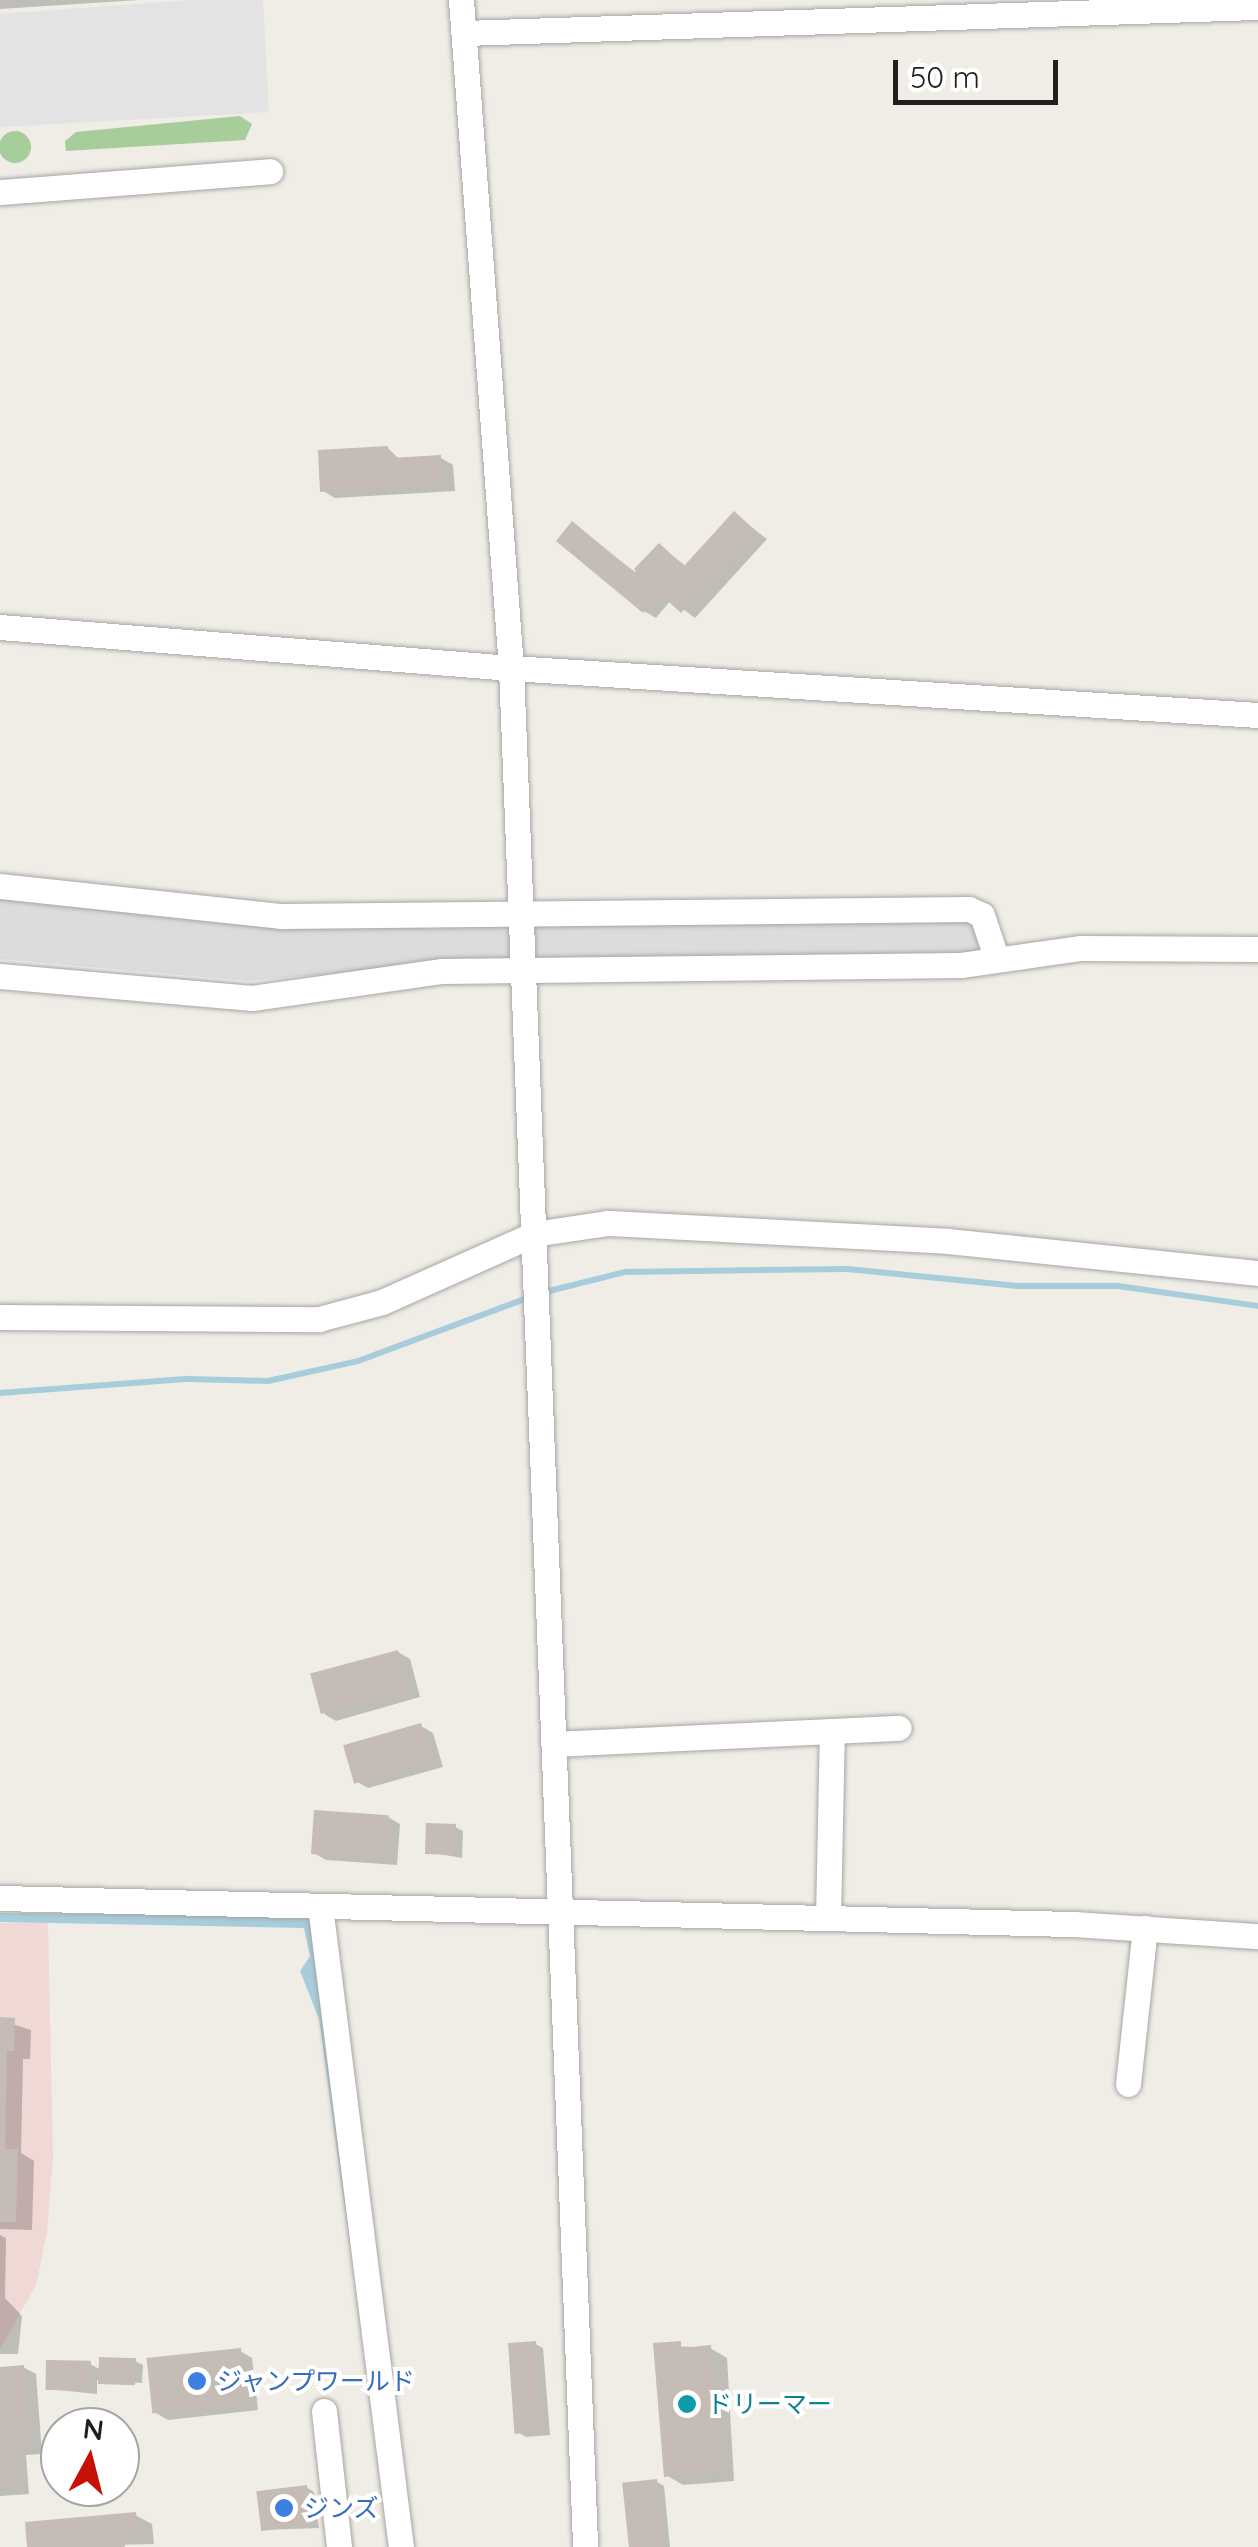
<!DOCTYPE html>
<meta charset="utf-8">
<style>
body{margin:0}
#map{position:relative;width:1258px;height:2547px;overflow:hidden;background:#efede5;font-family:Quicksand,"Noto Sans JP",sans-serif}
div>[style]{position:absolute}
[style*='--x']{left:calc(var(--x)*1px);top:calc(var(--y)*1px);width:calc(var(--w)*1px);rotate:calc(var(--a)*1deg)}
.residential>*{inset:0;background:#dddcdc}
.commercial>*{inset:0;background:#f0d8d5}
.forest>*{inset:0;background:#a7cd9b}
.round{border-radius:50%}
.parking>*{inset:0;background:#e3e3e3}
.water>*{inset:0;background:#a7cddc}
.shadow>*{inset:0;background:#0003}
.stream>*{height:6px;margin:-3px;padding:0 3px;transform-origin:3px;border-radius:3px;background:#a7cddc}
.building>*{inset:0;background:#c4bcb5;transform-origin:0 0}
.roads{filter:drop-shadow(0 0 2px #a6a6a6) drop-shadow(0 0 2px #a6a6a6)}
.minor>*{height:25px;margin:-12.5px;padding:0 12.5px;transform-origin:12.5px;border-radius:12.5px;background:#fff}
.dots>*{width:28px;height:28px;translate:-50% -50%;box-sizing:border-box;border:5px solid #fff;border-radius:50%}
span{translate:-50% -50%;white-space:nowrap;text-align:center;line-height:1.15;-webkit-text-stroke:8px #fff;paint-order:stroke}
.shop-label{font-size:25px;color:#366cbe}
.left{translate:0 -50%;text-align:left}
.culture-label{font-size:25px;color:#0d838f}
.north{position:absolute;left:40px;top:2407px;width:100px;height:100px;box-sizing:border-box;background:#fff;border:2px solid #a5a5a5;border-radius:50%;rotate:7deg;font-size:28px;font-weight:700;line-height:40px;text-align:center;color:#1f1f1f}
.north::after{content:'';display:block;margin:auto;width:35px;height:45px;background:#c81106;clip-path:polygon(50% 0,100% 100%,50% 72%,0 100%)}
.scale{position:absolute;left:893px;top:60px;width:165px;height:45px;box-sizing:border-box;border:5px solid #1f1f1f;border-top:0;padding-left:12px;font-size:30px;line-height:35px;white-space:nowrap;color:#1f1f1f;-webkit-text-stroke:8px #fff;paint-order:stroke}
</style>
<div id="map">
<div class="residential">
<i style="clip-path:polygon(0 883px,363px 920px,974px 910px,986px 952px,484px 960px,249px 981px,0 959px)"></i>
</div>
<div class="commercial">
<i style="clip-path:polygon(48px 1922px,53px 2156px,47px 2232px,36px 2285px,0 2349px,0 1923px)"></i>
</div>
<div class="forest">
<i style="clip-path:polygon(240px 116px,252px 124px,245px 140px,66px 151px,65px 141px,76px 132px)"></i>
<i class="round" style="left:-1px;top:131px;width:32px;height:32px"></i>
</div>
<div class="parking">
<i style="clip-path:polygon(191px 0,263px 0,269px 112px,0 127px,0 14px)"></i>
</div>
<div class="water">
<i style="clip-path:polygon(0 1913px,313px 1915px,351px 2252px,319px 2019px,300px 1971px,310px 1956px,304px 1928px,0 1922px)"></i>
</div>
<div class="shadow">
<i style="clip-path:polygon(0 0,139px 0,0 9px)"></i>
<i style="clip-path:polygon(388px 448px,400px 460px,441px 458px,453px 465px,455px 491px,335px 498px,323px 491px)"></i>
<i style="clip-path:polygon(734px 514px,767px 539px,695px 618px,671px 600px,656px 618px,644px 611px,573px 524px,635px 572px,660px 546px,687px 567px)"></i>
<i style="clip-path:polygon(398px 1652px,410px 1659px,420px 1697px,336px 1721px,324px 1714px)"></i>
<i style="clip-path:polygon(421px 1726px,433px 1733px,443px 1767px,368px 1788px,356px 1781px)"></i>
<i style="clip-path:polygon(388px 1817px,400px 1824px,397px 1865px,326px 1860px,314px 1853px)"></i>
<i style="clip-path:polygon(455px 1827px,463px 1831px,462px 1858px,428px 1852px)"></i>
<i style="clip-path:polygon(0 2020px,31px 2030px,30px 2059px,23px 2059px,21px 2153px,34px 2161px,32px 2230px,0 2229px)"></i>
<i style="clip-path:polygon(0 2235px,6px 2238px,5px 2298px,22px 2316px,18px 2354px,0 2354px)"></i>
<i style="clip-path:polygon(535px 2344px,543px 2348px,550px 2435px,526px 2437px,518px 2432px)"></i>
<i style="clip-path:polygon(656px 2345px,710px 2348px,727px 2358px,734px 2481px,683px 2485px,666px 2475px)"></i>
<i style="clip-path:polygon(240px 2351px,252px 2358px,258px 2410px,168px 2420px,156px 2413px)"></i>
<i style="clip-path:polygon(135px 2361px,143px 2365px,142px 2383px,97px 2380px,97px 2394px,48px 2389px,90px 2364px,101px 2370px)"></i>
<i style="clip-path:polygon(23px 2367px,36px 2374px,42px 2454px,26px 2455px,29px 2494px,0 2496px,0 2369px)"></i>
<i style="clip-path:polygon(657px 2482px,664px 2486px,670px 2547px,637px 2547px,630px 2543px)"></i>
<i style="clip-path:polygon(306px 2487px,314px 2492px,319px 2528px,264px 2530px)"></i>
<i style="clip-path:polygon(135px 2515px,152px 2524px,154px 2544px,30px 2547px)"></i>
</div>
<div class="stream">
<i style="--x:541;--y:1293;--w:87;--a:-14"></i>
<i style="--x:625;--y:1272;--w:222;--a:-0.8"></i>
<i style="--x:847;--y:1269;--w:172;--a:5.7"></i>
<i style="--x:1018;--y:1286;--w:100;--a:0"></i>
<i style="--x:1118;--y:1286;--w:141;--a:8.1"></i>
<i style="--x:0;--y:1393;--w:189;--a:-4.3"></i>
<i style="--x:188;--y:1379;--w:80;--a:1.4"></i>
<i style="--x:268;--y:1381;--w:92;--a:-12.5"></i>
<i style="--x:358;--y:1361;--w:184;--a:-20.4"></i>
</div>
<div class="building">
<i style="clip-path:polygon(388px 446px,389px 458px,441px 455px,443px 485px,320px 492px,318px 450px)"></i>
<i style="clip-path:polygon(734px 511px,756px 531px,681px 613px,659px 593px,643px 613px,556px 541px,572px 521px,653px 588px,634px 569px,659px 543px,684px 566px)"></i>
<i style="left:398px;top:1650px;width:42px;height:91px;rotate:75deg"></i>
<i style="left:421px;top:1723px;width:40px;height:81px;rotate:74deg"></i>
<i style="left:314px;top:1810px;width:75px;height:44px;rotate:4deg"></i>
<i style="left:426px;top:1823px;width:30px;height:31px;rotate:2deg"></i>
<i style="clip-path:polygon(0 2017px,15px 2018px,14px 2051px,7px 2051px,5px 2149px,18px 2149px,16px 2222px,0 2222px)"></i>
<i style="left:536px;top:2341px;width:91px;height:28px;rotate:86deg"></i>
<i style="clip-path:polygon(681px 2341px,681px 2348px,711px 2345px,720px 2459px,719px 2472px,664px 2477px,653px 2343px)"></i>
<i style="left:241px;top:2348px;width:56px;height:95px;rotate:84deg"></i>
<i style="left:99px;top:2357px;width:37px;height:27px;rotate:2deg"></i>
<i style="left:46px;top:2360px;width:45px;height:30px;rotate:1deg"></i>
<i style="clip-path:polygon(24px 2365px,31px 2448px,15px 2449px,18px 2488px,0 2489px,0 2367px)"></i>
<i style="left:657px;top:2479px;width:68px;height:35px;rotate:84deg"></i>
<i style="left:307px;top:2485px;width:40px;height:51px;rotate:83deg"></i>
<i style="clip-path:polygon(136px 2512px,138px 2536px,124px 2537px,125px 2547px,27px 2547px,25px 2522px)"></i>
</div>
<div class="roads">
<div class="minor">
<i style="--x:461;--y:0;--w:670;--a:85.72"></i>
<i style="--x:511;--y:668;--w:1880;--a:87.74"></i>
<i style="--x:464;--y:33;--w:794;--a:-1.88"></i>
<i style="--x:0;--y:192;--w:271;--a:-4.4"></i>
<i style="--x:0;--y:627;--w:513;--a:4.59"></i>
<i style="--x:511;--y:668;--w:748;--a:3.6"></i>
<i style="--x:0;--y:886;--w:283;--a:6.1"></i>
<i style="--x:281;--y:916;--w:688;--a:-0.58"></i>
<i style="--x:969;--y:909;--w:14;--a:25"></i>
<i style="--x:982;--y:915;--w:44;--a:71.6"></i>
<i style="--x:0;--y:976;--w:253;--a:5"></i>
<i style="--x:252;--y:998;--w:192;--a:-8.1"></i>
<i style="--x:442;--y:971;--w:519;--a:-0.66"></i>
<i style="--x:961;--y:965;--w:121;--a:-8.1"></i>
<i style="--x:1081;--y:948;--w:177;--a:0.3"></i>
<i style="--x:0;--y:1317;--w:319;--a:0.4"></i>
<i style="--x:319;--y:1319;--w:65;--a:-15.1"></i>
<i style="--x:382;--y:1302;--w:167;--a:-24.1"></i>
<i style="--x:534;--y:1234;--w:75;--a:-8.5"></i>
<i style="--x:608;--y:1223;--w:340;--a:3"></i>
<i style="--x:948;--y:1241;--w:312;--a:5.9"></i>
<i style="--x:555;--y:1744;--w:344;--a:-2.7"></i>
<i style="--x:0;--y:1898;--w:1075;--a:1.39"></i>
<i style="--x:1075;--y:1924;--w:183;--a:3.8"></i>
<i style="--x:320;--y:1906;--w:646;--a:82.8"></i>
<i style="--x:828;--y:1918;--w:187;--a:-88.8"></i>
<i style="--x:1128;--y:2084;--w:157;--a:-83.8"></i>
<i style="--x:324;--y:2411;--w:137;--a:83.7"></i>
</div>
</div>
<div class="dots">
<i style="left:197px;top:2381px;background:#3f7fe0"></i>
<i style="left:687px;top:2404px;background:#0f9aa8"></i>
<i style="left:284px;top:2508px;background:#3f7fe0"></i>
</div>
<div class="shop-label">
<span class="left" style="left:217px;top:2381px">ジャンプワールド</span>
<span class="left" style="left:304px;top:2508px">ジンズ</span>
</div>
<div class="culture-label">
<span class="left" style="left:707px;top:2404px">ドリーマー</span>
</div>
<div class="north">N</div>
<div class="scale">50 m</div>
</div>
